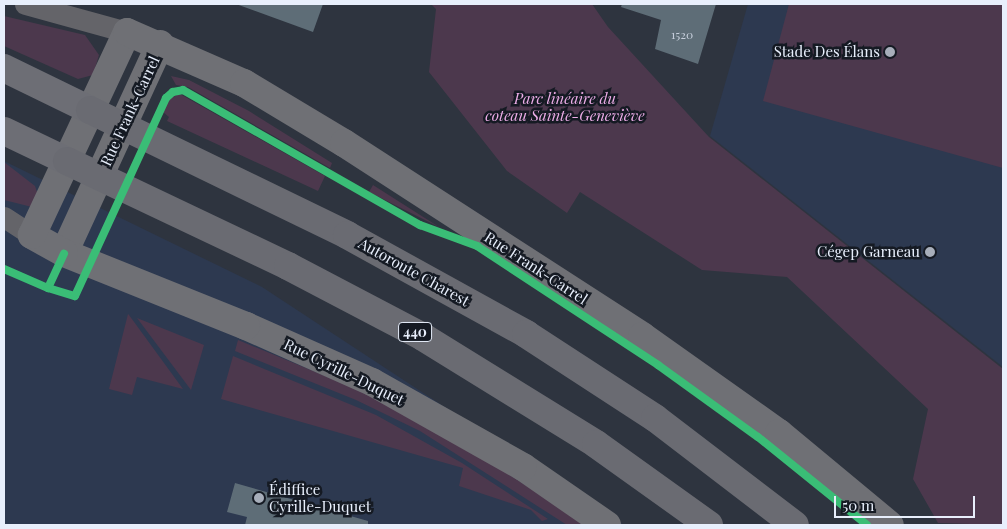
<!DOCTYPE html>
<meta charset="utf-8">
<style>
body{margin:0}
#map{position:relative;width:1007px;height:529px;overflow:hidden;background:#2e343f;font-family:"Playfair Display",serif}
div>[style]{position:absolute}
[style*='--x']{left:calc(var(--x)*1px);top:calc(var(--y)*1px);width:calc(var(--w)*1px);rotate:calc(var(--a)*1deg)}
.built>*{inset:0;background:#2d3950}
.green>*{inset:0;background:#4c384d}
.building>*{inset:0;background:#5e6d77}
.street>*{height:21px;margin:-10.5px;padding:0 10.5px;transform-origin:10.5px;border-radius:10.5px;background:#646469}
.secondary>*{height:28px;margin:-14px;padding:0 14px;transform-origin:14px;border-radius:14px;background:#6f7075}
.primary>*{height:28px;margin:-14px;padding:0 14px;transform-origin:14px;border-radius:14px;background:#6d6e75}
.highway>*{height:28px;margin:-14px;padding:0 14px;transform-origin:14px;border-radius:14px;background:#6a6b72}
.cycleway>*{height:8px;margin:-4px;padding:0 4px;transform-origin:4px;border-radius:4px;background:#3abd76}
.dots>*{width:14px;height:14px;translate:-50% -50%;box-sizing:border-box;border:2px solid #151a23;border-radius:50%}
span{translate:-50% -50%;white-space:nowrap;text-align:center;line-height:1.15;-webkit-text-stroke:5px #151a23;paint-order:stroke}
.number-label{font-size:12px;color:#c6cedb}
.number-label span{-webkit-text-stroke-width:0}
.shield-label span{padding:1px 4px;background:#151a23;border:1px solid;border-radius:4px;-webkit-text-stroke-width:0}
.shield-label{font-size:14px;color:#e8effc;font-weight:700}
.poi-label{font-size:15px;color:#e8effc}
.right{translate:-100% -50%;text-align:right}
.left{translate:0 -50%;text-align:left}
.park-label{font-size:15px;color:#edade8;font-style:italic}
.street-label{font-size:15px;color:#e8effc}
.frame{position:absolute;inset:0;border:5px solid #e8effc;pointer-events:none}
.scale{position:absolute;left:834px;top:496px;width:141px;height:22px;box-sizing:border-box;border:2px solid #e8effc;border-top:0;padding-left:6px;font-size:15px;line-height:18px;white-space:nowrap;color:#e8effc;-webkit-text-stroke:4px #151a23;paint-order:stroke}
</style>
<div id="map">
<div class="built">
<i style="clip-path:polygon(748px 4px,1003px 4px,1003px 367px,710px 136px)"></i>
<i style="clip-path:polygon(4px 161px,262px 287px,624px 525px,4px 525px)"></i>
</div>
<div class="green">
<i style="clip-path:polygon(431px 4px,592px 4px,608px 27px,709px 137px,1003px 369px,1003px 525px,938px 523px,913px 479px,928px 409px,787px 277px,702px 270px,580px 192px,567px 213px,507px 171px,429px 72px,436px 9px)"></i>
<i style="clip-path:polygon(789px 4px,1003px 4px,1003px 168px,763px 101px)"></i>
<i style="clip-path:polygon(4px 16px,85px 35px,99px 55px,93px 75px,78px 79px,4px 46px)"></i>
<i style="clip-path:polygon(171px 76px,189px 80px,249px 111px,332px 163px,330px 168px,188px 87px,176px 85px)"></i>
<i style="clip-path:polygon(180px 94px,325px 176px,318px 191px,167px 121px,169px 117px,163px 112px,170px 98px)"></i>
<i style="clip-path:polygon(4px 162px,35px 186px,38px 195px,32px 207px,4px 200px)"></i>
<i style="clip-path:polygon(373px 185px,439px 227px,369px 192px)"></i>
<i style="clip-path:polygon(128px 314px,129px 315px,183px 389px,137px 377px,132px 395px,109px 389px)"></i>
<i style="clip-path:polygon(137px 318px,204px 345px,191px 390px)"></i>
<i style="clip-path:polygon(238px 340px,359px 390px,493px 464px,586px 525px,567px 525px,420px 431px,356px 400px,235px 351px)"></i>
<i style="clip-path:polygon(233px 356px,376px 415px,462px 463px,548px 519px,542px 521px,531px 510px,459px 486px,463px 468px,221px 399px)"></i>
</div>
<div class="building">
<i style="clip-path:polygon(236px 4px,323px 4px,313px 32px)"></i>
<i style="clip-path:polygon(622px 4px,716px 4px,698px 64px,655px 49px,661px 20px,621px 7px)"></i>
<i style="clip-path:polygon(235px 483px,368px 521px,368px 525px,245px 525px,247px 517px,227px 512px)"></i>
</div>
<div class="street">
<i style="--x:25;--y:4;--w:106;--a:15.4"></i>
<i style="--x:4;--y:217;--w:33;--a:33"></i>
</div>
<div class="secondary">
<i style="--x:64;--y:253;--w:230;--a:-65.3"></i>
<i style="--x:607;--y:525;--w:102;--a:-145.4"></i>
<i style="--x:523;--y:467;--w:173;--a:-150.6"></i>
<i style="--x:372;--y:382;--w:138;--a:-156"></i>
<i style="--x:246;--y:326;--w:196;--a:-158.1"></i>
<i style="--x:64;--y:253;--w:37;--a:-151"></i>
<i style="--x:32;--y:235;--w:224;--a:-64.9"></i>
<i style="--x:127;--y:32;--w:128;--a:23.6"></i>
<i style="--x:244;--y:83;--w:117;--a:31"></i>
<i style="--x:344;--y:143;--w:355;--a:32.9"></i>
<i style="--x:642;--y:336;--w:168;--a:35.3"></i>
<i style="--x:779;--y:433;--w:144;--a:39.7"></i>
</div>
<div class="primary">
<i style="--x:4;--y:68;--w:96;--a:26"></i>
<i style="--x:4;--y:131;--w:70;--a:25.5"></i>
</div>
<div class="highway">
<i style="--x:90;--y:110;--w:286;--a:25.9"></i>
<i style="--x:347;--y:235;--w:205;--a:28.9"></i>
<i style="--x:526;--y:334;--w:154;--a:33.1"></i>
<i style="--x:655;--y:418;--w:176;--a:37.4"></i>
<i style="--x:67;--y:161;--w:245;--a:25.4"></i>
<i style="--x:288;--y:266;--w:153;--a:27.7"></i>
<i style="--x:423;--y:337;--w:203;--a:31.7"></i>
<i style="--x:596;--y:444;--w:139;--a:35.6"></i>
</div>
<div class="cycleway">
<i style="--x:4;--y:269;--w:48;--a:23.4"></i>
<i style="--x:48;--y:288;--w:38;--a:-65"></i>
<i style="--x:48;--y:288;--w:28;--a:17"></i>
<i style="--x:75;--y:296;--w:218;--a:-65.3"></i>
<i style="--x:166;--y:98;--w:9;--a:-41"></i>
<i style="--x:173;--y:92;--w:10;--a:-11"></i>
<i style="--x:183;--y:90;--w:273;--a:29.7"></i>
<i style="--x:420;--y:225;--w:61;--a:20.2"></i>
<i style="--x:477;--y:246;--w:217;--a:33.3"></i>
<i style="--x:658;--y:365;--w:123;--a:35.8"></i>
<i style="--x:758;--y:437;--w:140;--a:38.9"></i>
</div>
<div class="dots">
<i style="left:890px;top:52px;background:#a7aeba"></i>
<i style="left:930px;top:252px;background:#a7aeba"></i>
<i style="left:259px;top:498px;background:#a7aeba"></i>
</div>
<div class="number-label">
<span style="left:682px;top:35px">1520</span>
</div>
<div class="shield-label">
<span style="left:415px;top:332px">440</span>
</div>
<div class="poi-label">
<span class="right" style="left:880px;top:52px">Stade Des Élans</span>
<span class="right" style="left:920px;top:252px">Cégep Garneau</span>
<span class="left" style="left:269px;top:498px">Édiffice<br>Cyrille-Duquet</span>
</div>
<div class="park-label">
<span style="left:565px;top:107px">Parc linéaire du<br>coteau Sainte-Geneviève</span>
</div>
<div class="street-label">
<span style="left:130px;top:111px;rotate:-65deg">Rue Frank-Carrel</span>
<span style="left:536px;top:268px;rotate:33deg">Rue Frank-Carrel</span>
<span style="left:414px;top:272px;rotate:29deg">Autoroute Charest</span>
<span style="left:344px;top:372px;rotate:26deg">Rue Cyrille-Duquet</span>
</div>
<div class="frame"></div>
<div class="scale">50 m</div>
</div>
